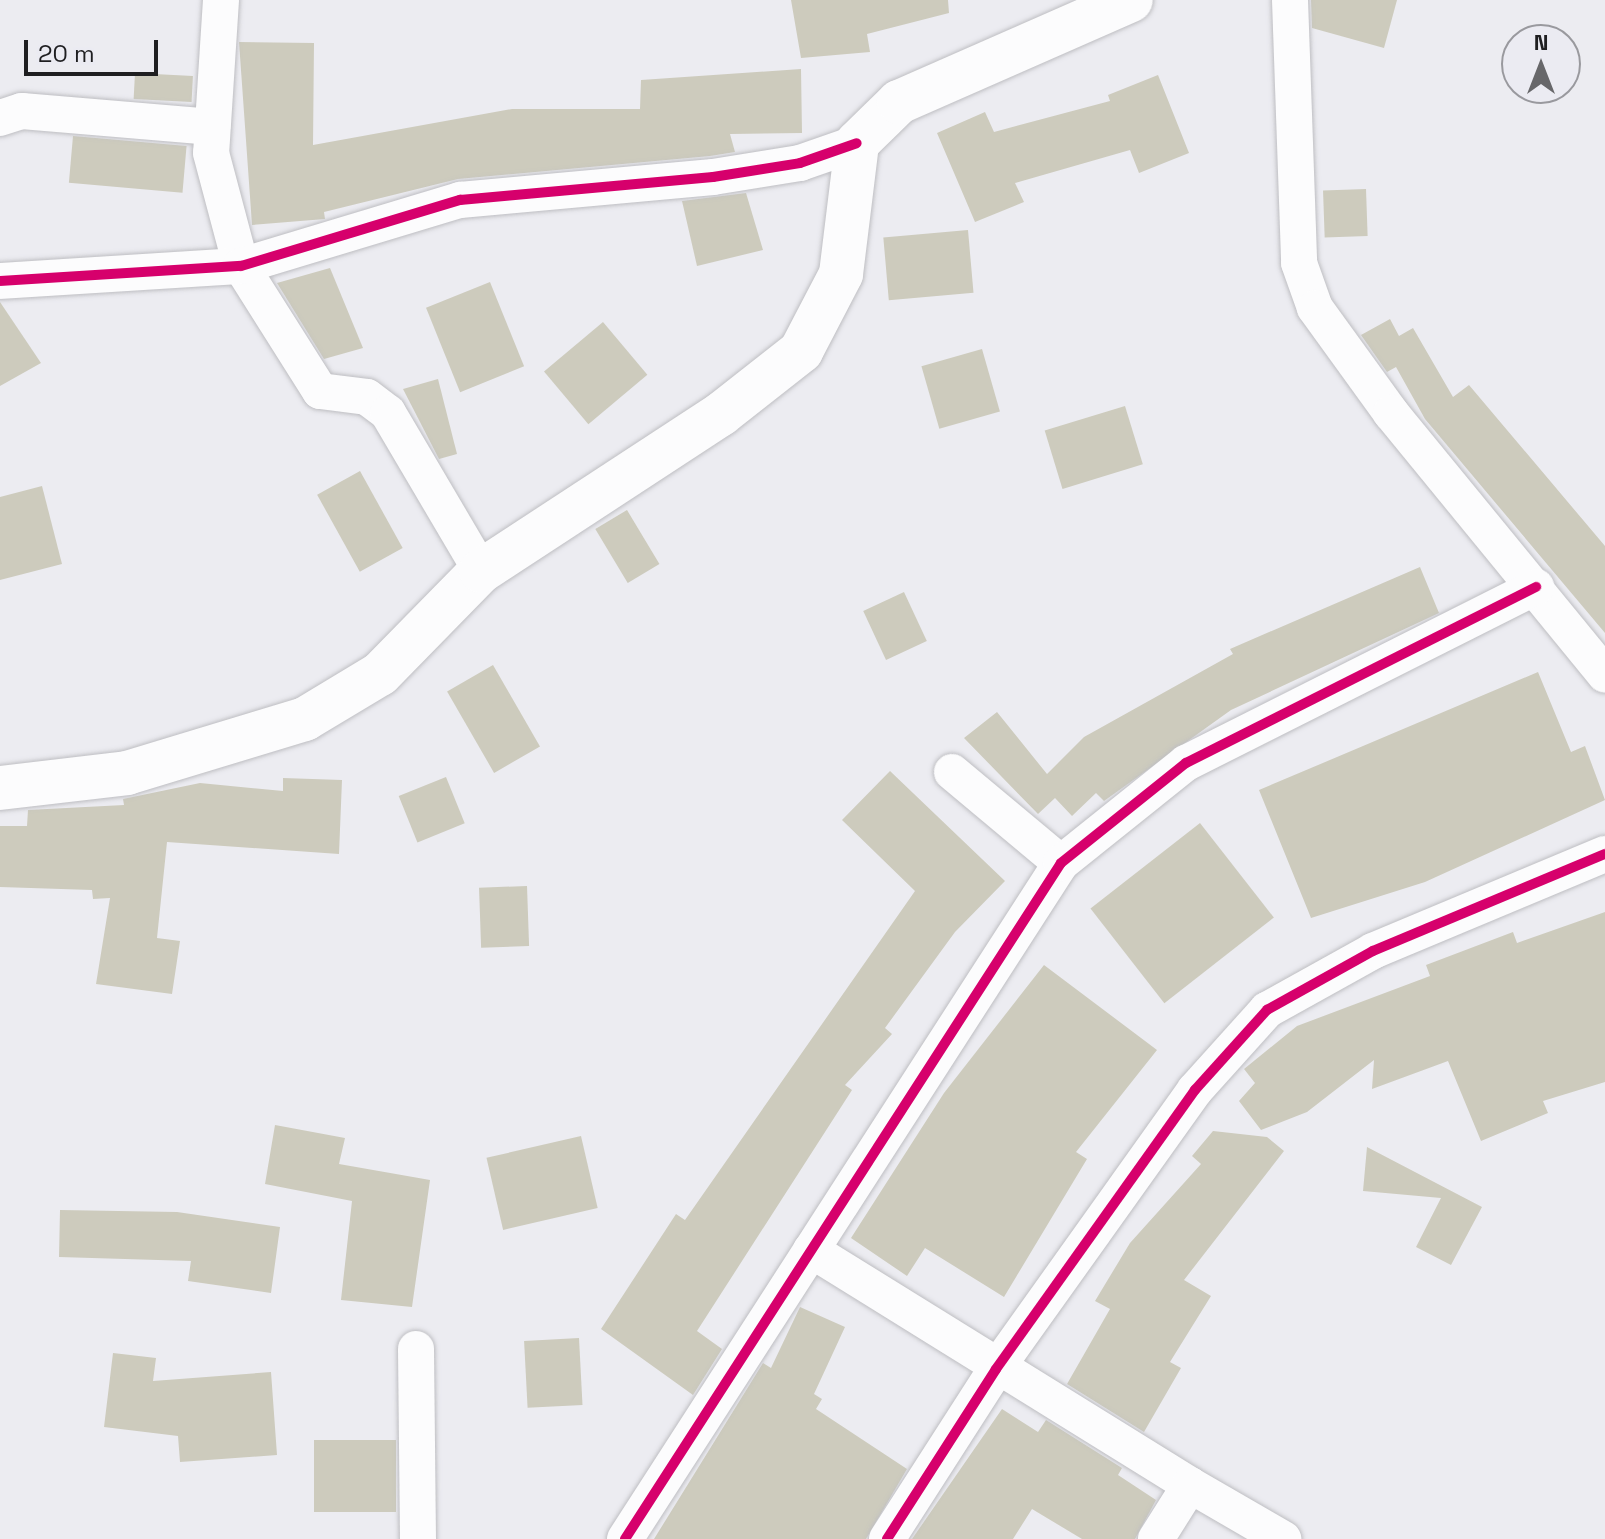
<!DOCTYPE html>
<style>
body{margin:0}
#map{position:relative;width:1605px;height:1539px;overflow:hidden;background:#ececf1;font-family:"Space Grotesk",sans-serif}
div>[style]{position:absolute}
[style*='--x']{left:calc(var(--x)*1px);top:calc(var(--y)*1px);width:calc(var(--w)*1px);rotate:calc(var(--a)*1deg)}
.building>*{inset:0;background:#cdcbbd;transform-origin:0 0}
.roads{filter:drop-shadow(0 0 2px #bebec2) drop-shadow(0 0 2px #bebec2)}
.street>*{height:36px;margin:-18px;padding:0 18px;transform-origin:18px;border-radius:18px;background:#fcfcfd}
.secondary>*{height:44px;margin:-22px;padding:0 22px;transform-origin:22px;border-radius:22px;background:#fcfcfd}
.cycleway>*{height:10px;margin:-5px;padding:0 5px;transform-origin:5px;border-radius:5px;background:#d6006c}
span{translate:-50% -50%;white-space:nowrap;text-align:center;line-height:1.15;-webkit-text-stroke:7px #ebebf2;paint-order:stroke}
.north{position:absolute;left:1501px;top:24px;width:80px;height:80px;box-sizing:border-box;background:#ebebf2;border:2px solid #99999e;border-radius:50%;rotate:0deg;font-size:22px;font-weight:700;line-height:32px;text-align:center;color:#1f1f21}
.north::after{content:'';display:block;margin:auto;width:28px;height:36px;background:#67676a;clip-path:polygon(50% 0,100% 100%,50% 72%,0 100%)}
.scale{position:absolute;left:24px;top:40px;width:134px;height:36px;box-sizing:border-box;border:4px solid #1f1f21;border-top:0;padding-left:10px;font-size:24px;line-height:28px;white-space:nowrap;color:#1f1f21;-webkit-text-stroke:6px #ebebf2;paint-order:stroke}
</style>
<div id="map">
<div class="building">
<i style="clip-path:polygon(791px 0,948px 0,949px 13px,867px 34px,870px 52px,801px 58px)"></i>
<i style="clip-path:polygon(1311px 0,1397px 0,1384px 48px,1312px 28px)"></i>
<i style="clip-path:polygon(239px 42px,314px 43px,313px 145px,512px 109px,640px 109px,641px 80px,801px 69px,802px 133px,730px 134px,735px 152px,710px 156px,458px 179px,324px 212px,325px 219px,252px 225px)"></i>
<i style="left:135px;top:73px;width:58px;height:26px;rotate:3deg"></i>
<i style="clip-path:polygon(1158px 75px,1189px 153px,1139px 173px,1130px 150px,1015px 183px,1024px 202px,975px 222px,937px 133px,985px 112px,994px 132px,1110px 101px,1108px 95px)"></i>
<i style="left:73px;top:136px;width:114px;height:47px;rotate:5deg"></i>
<i style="left:1366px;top:189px;width:47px;height:43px;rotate:88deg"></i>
<i style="clip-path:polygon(746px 193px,763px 250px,697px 266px,682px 201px)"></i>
<i style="left:968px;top:230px;width:63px;height:85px;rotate:85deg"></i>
<i style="clip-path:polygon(330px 268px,363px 348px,324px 359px,277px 283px)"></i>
<i style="left:490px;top:282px;width:91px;height:69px;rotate:68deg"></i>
<i style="clip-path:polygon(0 302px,41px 363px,0 386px)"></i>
<i style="clip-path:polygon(1390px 319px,1399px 336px,1413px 328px,1453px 397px,1469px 385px,1605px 546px,1605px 633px,1425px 419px,1396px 367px,1387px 372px,1361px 335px)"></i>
<i style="left:603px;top:322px;width:69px;height:77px;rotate:50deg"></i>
<i style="left:982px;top:349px;width:65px;height:63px;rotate:74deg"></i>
<i style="clip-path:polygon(438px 379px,457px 454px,439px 459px,403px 389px)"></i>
<i style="left:1125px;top:406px;width:61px;height:84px;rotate:73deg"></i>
<i style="left:360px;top:471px;width:88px;height:49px;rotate:61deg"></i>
<i style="clip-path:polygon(42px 486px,62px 564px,0 580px,0 497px)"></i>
<i style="left:627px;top:510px;width:63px;height:37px;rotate:59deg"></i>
<i style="clip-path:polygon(1420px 567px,1439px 613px,1231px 710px,1104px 801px,1096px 793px,1072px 816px,1055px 798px,1038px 814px,964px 738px,997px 712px,1047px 774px,1084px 737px,1233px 654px,1230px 649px)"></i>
<i style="left:904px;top:592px;width:54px;height:45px;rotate:65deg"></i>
<i style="left:493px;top:665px;width:94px;height:53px;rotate:60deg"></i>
<i style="clip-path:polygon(1538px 672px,1571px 752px,1585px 746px,1605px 800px,1425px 882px,1311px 918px,1259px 790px)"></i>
<i style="clip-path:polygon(890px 771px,1005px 881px,955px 932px,885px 1028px,892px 1034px,845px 1085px,852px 1090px,697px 1331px,722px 1349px,693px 1395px,601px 1329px,676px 1214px,685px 1220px,915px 891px,842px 820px)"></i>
<i style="left:446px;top:777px;width:50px;height:51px;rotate:68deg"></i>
<i style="clip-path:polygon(283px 778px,342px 780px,339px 854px,167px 842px,157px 938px,180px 941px,172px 994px,96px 984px,110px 898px,93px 899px,92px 890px,0 887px,0 826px,27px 826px,28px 810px,124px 805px,123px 799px,200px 783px,283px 791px)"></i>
<i style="left:1200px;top:823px;width:120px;height:139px;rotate:52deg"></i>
<i style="left:527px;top:886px;width:60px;height:48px;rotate:88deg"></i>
<i style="clip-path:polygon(1605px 912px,1605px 1082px,1543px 1101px,1548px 1113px,1481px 1141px,1448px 1061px,1372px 1089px,1374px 1060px,1307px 1112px,1261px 1130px,1239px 1101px,1255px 1083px,1244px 1069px,1297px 1026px,1430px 976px,1426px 965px,1513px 932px,1517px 943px)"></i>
<i style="clip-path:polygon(1044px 965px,1157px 1050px,1076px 1152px,1087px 1159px,1004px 1297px,925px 1248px,907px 1276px,851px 1238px,944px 1093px)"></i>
<i style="clip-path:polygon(275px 1125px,345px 1138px,339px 1164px,430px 1180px,412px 1307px,341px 1300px,352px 1201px,265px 1184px)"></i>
<i style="clip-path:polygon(1213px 1131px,1267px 1137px,1284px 1151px,1184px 1280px,1211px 1296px,1170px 1362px,1181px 1368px,1144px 1432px,1067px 1384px,1110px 1309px,1095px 1301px,1130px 1243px,1201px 1164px,1192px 1156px)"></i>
<i style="left:581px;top:1136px;width:74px;height:97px;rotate:77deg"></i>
<i style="clip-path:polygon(1367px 1147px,1482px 1207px,1451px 1265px,1416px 1247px,1441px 1198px,1363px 1191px)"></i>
<i style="clip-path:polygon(60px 1210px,177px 1212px,280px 1227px,271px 1293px,188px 1281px,191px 1261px,59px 1257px)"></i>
<i style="clip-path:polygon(800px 1307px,845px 1327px,814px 1394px,822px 1399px,816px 1409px,907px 1469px,866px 1539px,654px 1539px,763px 1363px,771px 1368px)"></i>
<i style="left:579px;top:1338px;width:67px;height:55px;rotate:87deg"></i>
<i style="clip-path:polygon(113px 1353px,156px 1358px,153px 1381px,271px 1372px,277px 1455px,180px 1462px,178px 1436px,104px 1427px)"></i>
<i style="clip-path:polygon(1002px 1409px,1038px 1432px,1046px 1420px,1122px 1468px,1118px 1475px,1156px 1500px,1135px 1539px,1082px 1539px,1032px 1509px,1013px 1539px,912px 1539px)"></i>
<i style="left:314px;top:1440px;width:82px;height:72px"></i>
</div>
<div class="roads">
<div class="street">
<i style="--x:221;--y:0;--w:153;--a:93.7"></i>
<i style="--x:211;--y:153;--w:117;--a:75.1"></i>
<i style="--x:241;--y:266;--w:148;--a:57.7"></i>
<i style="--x:320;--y:391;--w:47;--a:7.3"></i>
<i style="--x:367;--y:397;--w:26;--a:37"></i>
<i style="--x:388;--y:413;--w:183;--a:59.5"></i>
<i style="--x:1290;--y:0;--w:263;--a:88"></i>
<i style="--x:1299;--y:263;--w:48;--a:70.4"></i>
<i style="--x:1315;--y:308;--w:130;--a:54.1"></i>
<i style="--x:1391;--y:413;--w:338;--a:50.7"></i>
<i style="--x:0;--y:118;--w:23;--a:-18"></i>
<i style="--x:22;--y:111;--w:191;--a:4.8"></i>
<i style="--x:0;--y:281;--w:241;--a:-3.6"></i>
<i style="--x:241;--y:266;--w:229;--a:-16.8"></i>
<i style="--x:460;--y:200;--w:254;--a:-5.2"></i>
<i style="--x:713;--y:177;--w:88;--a:-9.1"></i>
<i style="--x:800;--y:163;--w:60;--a:-19.3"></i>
<i style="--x:952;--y:772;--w:142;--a:39.9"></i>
<i style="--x:811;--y:1250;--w:446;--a:31.8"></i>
<i style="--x:1190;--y:1485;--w:64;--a:122.2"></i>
<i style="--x:416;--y:1349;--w:190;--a:89.4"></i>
<i style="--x:1190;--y:1485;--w:108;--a:30.1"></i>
<i style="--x:625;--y:1539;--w:804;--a:-57.18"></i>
<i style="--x:1061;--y:863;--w:160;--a:-38.7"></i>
<i style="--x:1186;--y:763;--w:392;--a:-26.7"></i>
<i style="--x:887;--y:1539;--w:202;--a:-57.3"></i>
<i style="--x:996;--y:1369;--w:343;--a:-54.5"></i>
<i style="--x:1195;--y:1090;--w:108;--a:-48"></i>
<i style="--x:1267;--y:1010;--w:121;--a:-29.1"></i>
<i style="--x:1373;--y:951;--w:251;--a:-22.7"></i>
</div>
<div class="secondary">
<i style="--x:0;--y:788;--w:128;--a:-6.7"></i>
<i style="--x:127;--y:773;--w:186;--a:-16.9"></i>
<i style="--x:305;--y:719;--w:87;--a:-31"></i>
<i style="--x:380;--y:674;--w:144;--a:-45.6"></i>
<i style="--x:481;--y:571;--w:287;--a:-33.2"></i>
<i style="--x:721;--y:414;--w:102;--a:-38.2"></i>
<i style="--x:801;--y:351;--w:87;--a:-62.5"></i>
<i style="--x:841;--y:274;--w:132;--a:-83"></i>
<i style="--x:857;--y:143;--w:59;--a:-44.3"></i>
<i style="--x:899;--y:102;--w:253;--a:-23.7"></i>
</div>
</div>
<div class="cycleway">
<i style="--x:0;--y:281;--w:241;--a:-3.6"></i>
<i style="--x:241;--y:266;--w:229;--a:-16.8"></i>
<i style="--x:460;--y:200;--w:254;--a:-5.2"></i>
<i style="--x:713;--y:177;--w:88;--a:-9.1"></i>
<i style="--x:800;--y:163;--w:60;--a:-19.3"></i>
<i style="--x:625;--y:1539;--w:804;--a:-57.18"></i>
<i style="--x:1061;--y:863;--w:160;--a:-38.7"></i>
<i style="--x:1186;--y:763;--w:392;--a:-26.7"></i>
<i style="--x:887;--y:1539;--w:202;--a:-57.3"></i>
<i style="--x:996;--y:1369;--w:343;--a:-54.5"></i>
<i style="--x:1195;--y:1090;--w:108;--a:-48"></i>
<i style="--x:1267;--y:1010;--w:121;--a:-29.1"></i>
<i style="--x:1373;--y:951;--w:251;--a:-22.7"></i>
</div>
<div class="north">N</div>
<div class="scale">20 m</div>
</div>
